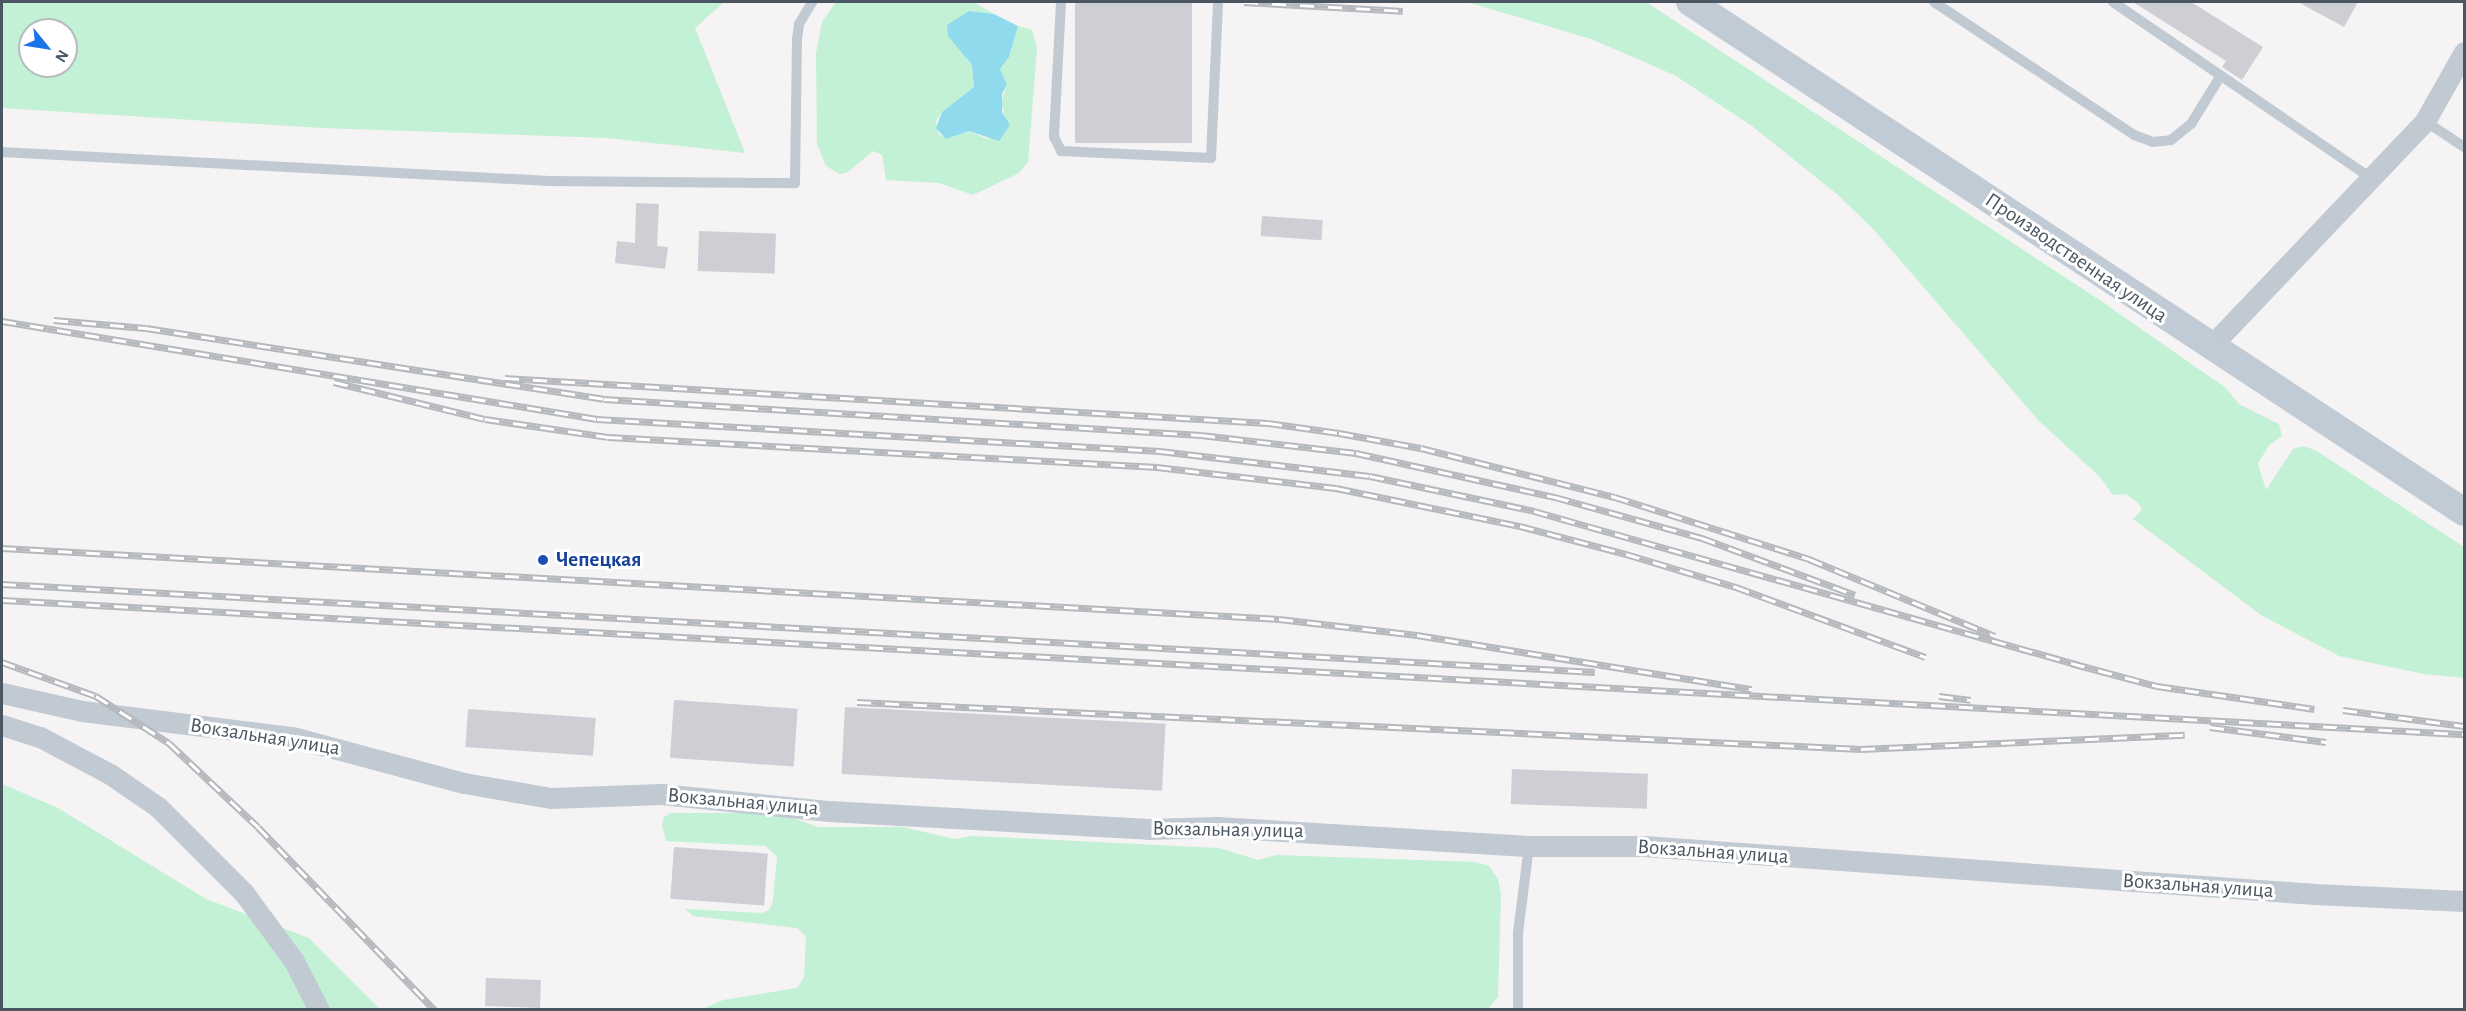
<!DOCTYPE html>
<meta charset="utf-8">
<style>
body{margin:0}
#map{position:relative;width:2466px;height:1011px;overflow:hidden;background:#f5f3f3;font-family:"Alegreya Sans",sans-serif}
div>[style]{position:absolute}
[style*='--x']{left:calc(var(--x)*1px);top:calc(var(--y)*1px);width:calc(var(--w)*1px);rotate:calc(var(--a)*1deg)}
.green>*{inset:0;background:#c3f1d5}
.water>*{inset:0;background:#90daee}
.building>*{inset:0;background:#cdcfd5;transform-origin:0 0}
.lane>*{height:10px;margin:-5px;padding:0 5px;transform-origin:5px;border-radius:5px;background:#c1cad2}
.street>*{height:21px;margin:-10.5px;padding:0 10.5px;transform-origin:10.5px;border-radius:10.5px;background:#c1cad2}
.secondary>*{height:28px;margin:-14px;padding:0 14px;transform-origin:14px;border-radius:14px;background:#c1cbd6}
.rail>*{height:7px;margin-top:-3.5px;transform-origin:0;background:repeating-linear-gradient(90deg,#fff 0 14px,#b5b8bd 0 28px);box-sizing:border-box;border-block:2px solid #b5b8bd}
.dots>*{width:16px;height:16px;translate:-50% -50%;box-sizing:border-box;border:3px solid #fff;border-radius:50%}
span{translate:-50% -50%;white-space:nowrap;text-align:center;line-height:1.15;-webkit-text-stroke:6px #fff;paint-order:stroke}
.street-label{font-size:21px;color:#4a5661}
.transit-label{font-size:21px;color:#164399;font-weight:700}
.left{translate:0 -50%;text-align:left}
.frame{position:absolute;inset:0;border:3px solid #4a5661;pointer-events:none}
.north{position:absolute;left:18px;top:18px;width:60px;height:60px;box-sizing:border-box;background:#fff;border:2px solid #b7bbc0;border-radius:50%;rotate:120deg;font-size:16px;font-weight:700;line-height:24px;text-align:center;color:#4a5661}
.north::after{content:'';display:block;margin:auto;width:21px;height:27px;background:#1a73e8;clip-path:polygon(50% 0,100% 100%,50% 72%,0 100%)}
</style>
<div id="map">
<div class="green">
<i style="clip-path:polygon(evenodd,2px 2px,724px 2px,695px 28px,745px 153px,607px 138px,321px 128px,2px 108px,2px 2px,30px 30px,66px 30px,66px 66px,30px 66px,30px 30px)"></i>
<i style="clip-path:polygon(836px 2px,973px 2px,994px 14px,969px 11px,966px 59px,972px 65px,974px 87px,942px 112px,936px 121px,939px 134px,946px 139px,969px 131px,987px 139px,1006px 120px,1001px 103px,1007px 85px,1000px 69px,1009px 57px,1018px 26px,1032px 30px,1037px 48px,1028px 162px,1019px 173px,973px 195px,939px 183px,886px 180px,882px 155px,873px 151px,848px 172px,840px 174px,826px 166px,817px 144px,816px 53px,822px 22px)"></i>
<i style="clip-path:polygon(1467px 2px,1646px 2px,2098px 299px,2226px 388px,2239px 404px,2279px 424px,2282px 436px,2269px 445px,2258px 464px,2266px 490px,2293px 449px,2303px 446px,2315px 450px,2464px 547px,2464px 678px,2424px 674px,2339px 656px,2261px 615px,2133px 519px,2142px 510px,2138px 503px,2126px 494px,2113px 495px,2099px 476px,2038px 420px,1875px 231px,1838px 195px,1752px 126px,1676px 76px,1640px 60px,1591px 39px)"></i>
<i style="clip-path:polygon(2px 784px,58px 808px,206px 899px,309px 938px,380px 1009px,2px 1009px)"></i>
<i style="clip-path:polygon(670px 813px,760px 813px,787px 816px,818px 827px,903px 827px,954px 839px,973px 836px,1219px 848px,1258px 860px,1276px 855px,1475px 862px,1489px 866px,1498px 879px,1501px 894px,1498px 997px,1487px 1010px,702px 1009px,723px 1000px,797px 988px,804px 977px,806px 936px,797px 928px,693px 916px,685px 909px,761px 913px,769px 910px,773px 901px,777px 857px,766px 846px,666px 841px,662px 825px,664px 817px)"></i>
</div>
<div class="water">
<i style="clip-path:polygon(969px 11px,994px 14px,1018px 26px,1009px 57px,1000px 69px,1007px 85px,1002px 94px,1002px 112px,1010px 125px,999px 141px,969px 131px,946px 139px,936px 128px,942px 112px,974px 87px,972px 65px,948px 36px,947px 25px)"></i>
</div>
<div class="building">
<i style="left:1075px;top:2px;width:117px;height:141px"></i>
<i style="clip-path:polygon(2133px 2px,2191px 2px,2263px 47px,2242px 80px,2222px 67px,2226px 61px)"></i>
<i style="clip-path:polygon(2298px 2px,2358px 2px,2344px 27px)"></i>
<i style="clip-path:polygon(636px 203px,659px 204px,657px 246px,668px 247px,665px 269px,615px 263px,617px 241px,635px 243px)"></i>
<i style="left:1262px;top:216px;width:61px;height:20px;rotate:4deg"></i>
<i style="left:699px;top:231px;width:77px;height:40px;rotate:2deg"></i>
<i style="left:674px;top:700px;width:124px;height:58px;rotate:4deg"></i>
<i style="left:845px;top:707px;width:321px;height:67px;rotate:3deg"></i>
<i style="left:468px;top:709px;width:128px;height:38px;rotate:4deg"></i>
<i style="left:1512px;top:769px;width:136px;height:35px;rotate:2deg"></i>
<i style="left:674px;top:847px;width:94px;height:52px;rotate:4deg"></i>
<i style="left:486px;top:978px;width:55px;height:28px;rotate:2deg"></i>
</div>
<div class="lane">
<i style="--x:1061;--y:2;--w:135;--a:93"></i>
<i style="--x:1054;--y:137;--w:16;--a:63"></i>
<i style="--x:1061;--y:151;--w:150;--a:2.7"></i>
<i style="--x:1211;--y:158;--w:156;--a:-87.4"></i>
<i style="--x:1934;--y:2;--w:240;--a:33.6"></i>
<i style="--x:2134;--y:135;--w:20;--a:20"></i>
<i style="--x:2153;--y:142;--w:18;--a:-6"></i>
<i style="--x:2171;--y:140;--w:26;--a:-39"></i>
<i style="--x:2191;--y:124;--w:55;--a:-58.3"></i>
<i style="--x:2113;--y:2;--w:311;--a:34.3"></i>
<i style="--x:2425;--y:121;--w:47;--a:33.7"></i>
<i style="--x:2;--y:152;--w:548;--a:3.03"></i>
<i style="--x:549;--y:181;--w:246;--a:0.5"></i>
<i style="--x:795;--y:183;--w:144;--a:-89.2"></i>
<i style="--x:797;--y:39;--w:15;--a:-82"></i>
<i style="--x:799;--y:24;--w:26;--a:-59"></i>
<i style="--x:1518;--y:1010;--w:77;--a:-90"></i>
<i style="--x:1518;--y:933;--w:88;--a:-82.8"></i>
</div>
<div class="street">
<i style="--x:2210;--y:347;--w:312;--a:-46.4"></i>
<i style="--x:2425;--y:121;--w:79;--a:-60.5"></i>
<i style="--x:2;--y:693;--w:82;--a:12.7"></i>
<i style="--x:82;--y:711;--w:212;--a:7.1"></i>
<i style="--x:292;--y:737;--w:178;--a:15"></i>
<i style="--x:464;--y:783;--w:88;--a:9.8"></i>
<i style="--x:551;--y:798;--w:110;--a:-2.1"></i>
<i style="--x:661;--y:794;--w:169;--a:5.8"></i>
<i style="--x:829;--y:811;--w:320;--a:3.2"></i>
<i style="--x:1148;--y:829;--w:69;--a:-1.7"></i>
<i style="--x:1217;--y:827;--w:313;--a:3.5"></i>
<i style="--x:1529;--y:846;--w:115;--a:0"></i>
<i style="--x:1644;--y:846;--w:673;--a:4.09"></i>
<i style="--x:2315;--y:894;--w:149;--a:2.7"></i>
<i style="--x:2;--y:725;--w:40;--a:18"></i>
<i style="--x:40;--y:737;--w:79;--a:27.9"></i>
<i style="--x:110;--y:774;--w:58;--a:34.5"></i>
<i style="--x:158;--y:807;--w:122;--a:45"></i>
<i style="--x:244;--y:893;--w:84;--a:53.7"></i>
<i style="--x:294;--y:961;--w:55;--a:63"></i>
</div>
<div class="secondary">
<i style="--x:1690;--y:2;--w:927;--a:33.38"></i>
</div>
<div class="rail">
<i style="--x:1244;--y:2;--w:159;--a:3.2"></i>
<i style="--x:54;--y:320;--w:92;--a:5"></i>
<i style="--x:146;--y:328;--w:463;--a:8.8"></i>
<i style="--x:604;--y:399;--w:598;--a:3.45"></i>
<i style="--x:1201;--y:435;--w:156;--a:6.6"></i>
<i style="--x:1356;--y:453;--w:204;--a:12.5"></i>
<i style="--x:1555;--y:497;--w:153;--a:15.6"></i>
<i style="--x:1702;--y:538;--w:163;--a:20.4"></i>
<i style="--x:2;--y:321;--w:603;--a:9.35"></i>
<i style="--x:597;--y:419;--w:564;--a:3.25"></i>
<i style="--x:1160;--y:451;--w:211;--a:6.8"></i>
<i style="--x:1370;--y:476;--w:168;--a:12"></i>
<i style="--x:1534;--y:511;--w:566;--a:15.78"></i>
<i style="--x:505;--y:378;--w:764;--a:3.38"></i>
<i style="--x:1268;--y:423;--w:72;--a:8"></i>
<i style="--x:1339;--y:433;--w:83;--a:10.4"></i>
<i style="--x:1421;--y:448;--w:200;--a:14.2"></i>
<i style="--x:1615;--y:497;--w:204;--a:17.7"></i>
<i style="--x:1809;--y:559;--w:201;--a:22.5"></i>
<i style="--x:334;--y:382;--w:155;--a:13.8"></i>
<i style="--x:485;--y:419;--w:124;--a:8.3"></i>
<i style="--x:608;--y:437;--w:550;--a:3.13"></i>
<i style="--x:1157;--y:467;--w:180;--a:6.7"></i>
<i style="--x:1336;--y:488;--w:188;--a:11.7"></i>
<i style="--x:1520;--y:526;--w:110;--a:14.8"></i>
<i style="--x:1626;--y:554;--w:115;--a:16.7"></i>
<i style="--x:1736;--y:587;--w:202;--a:20.3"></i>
<i style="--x:2;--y:548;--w:1279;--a:3.18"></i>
<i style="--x:1279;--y:619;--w:139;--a:6.6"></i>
<i style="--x:1417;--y:635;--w:339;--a:9.2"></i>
<i style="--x:2;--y:584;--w:1595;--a:3.16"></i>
<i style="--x:2;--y:600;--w:2466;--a:3.12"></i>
<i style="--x:2;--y:662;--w:100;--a:19.9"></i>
<i style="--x:96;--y:696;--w:87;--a:32.8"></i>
<i style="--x:169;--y:743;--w:122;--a:43.3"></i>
<i style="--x:258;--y:827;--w:255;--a:46"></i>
<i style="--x:2071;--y:663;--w:89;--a:15"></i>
<i style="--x:2157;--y:686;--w:159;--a:8.3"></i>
<i style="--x:1939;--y:696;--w:32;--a:7"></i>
<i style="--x:857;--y:702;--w:1005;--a:2.68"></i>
<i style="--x:1861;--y:749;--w:324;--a:-2.5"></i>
<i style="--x:2343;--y:710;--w:122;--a:7.5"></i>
<i style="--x:2210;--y:727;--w:117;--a:7.4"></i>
</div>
<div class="dots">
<i style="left:543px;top:560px;background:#1a4fb4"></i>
</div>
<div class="street-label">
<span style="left:2076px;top:258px;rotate:34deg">Производственная улица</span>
<span style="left:265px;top:737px;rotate:9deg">Вокзальная улица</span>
<span style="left:743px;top:802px;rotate:5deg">Вокзальная улица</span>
<span style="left:1228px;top:830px;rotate:1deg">Вокзальная улица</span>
<span style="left:1713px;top:852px;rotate:4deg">Вокзальная улица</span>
<span style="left:2198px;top:886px;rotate:4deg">Вокзальная улица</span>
</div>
<div class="transit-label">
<span class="left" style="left:556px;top:560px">Чепецкая</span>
</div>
<div class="frame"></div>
<div class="north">N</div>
</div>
